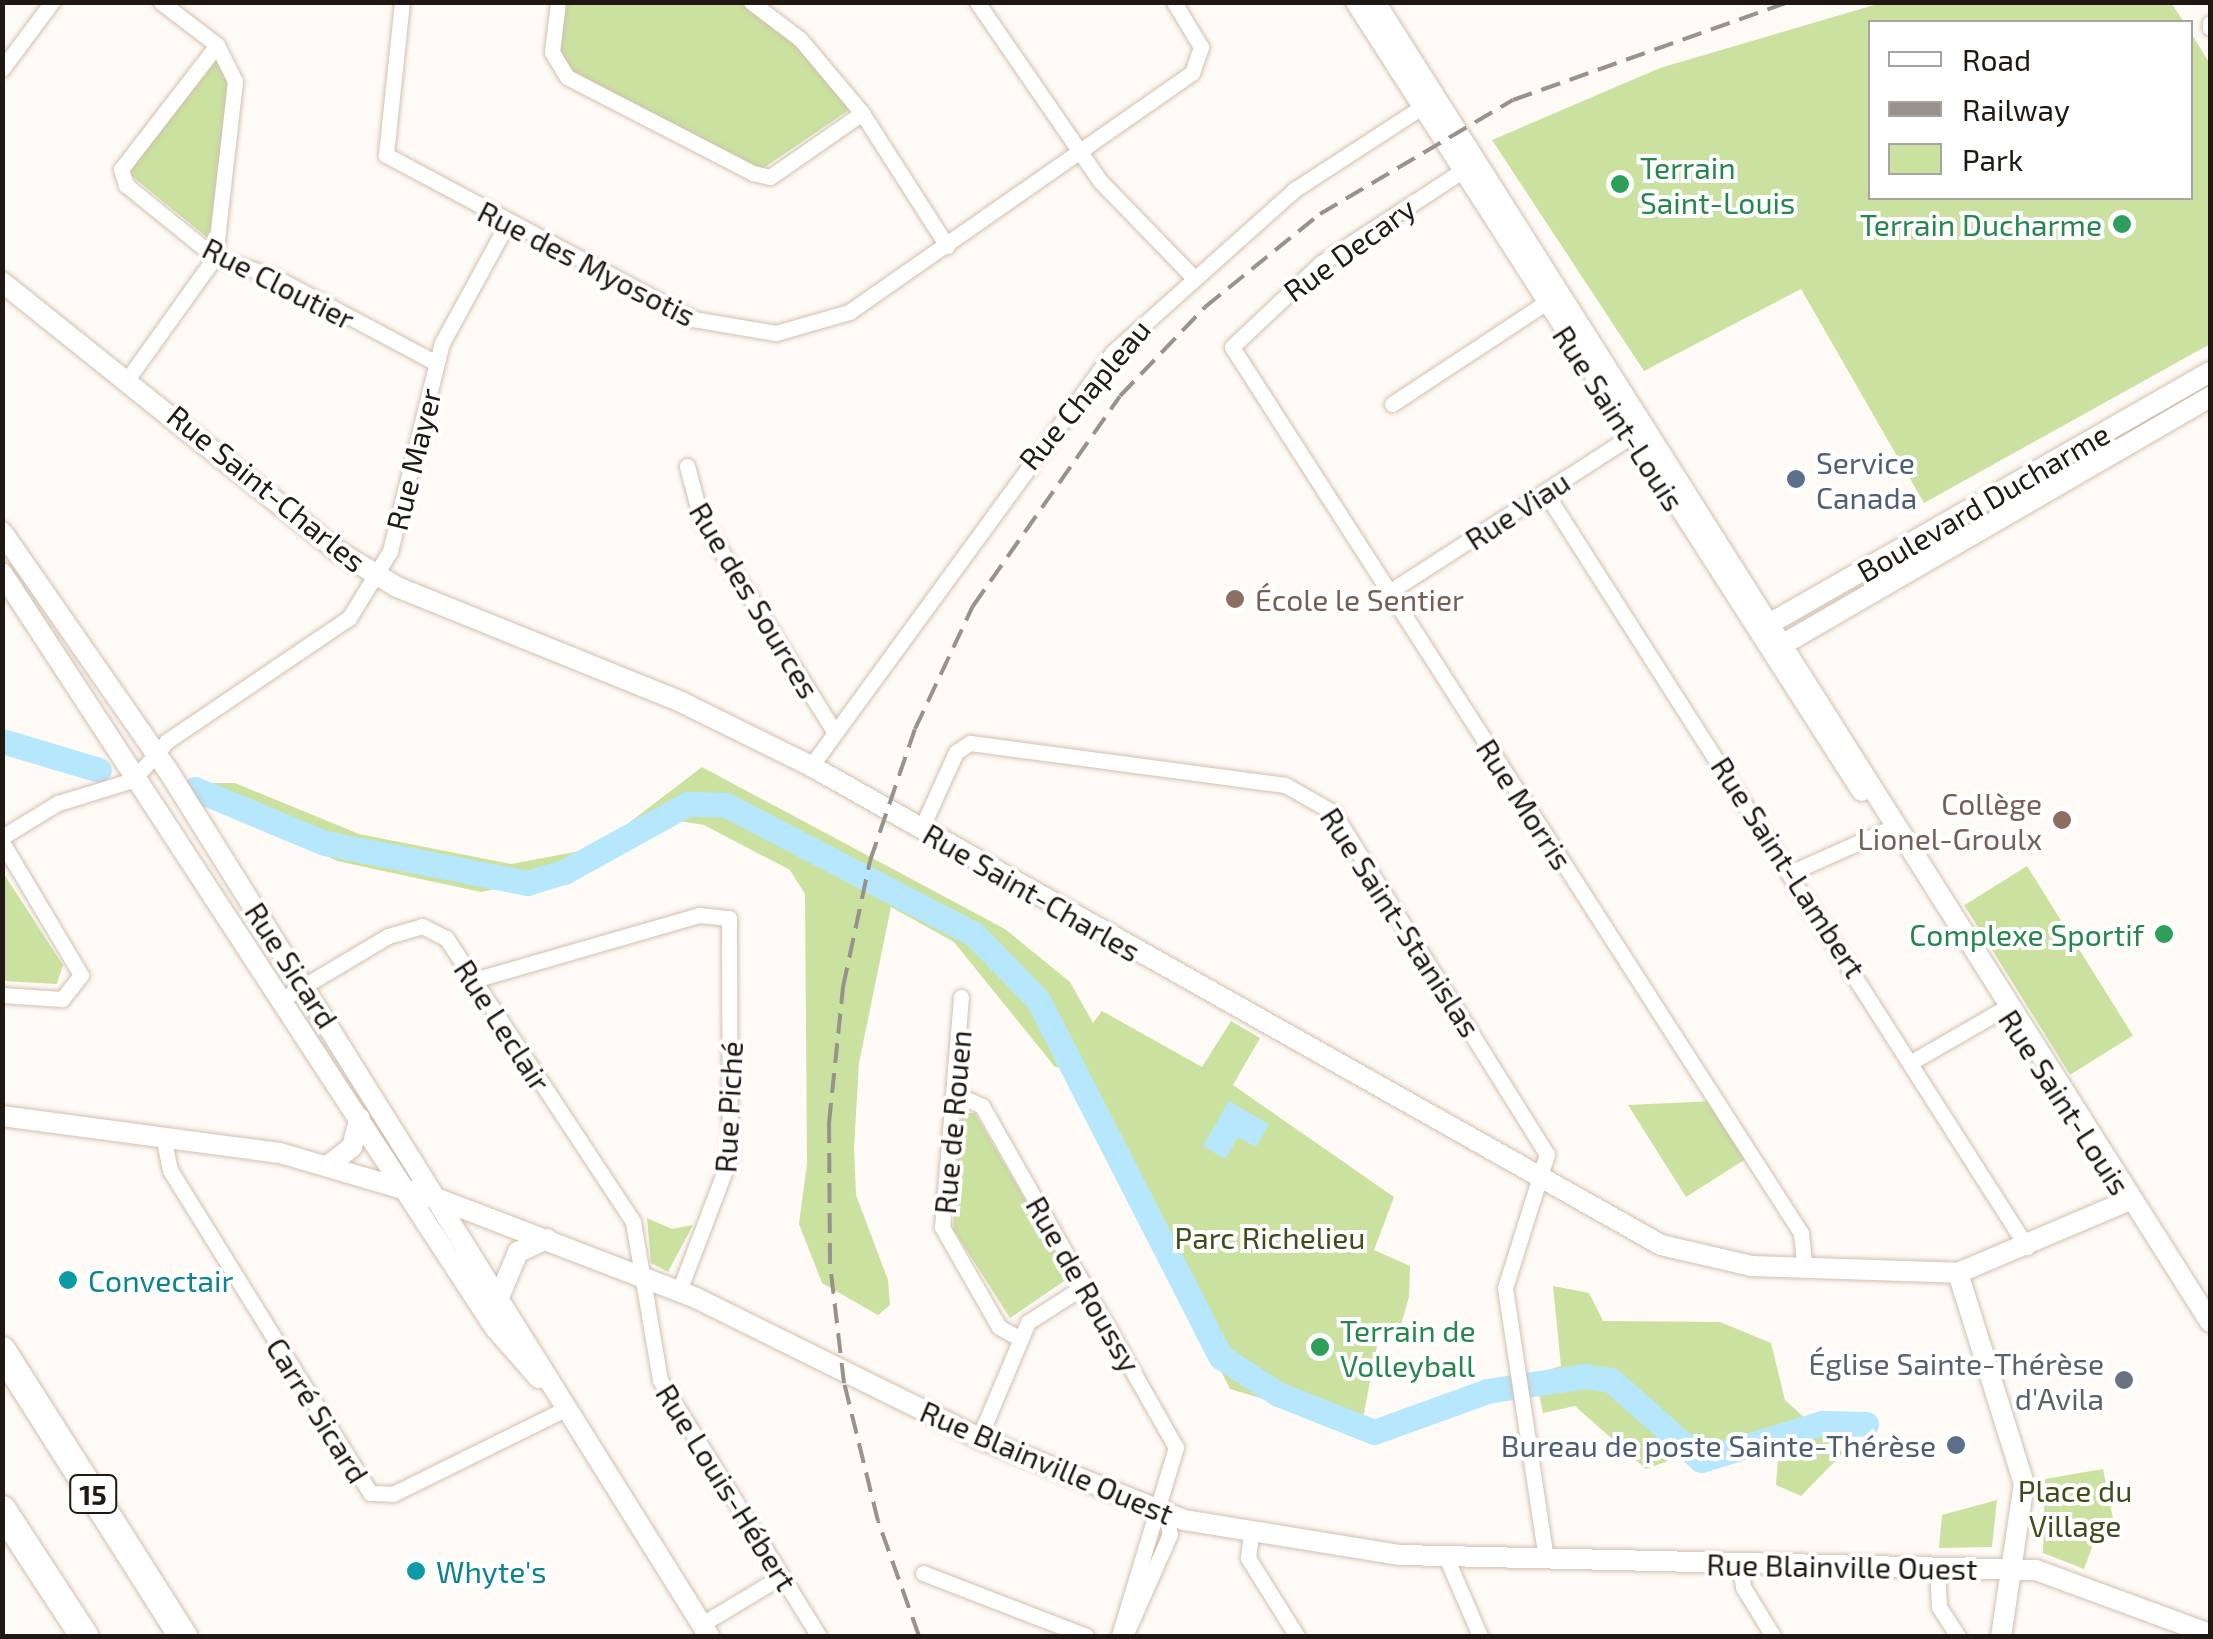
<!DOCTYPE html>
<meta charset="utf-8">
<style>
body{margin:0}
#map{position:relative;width:2213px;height:1639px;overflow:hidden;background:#fefaf6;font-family:"Exo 2",sans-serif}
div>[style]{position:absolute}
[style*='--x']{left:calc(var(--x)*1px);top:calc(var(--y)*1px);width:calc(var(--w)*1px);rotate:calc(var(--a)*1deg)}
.green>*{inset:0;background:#cae1a0;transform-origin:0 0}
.water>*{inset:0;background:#b6e7fd}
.river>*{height:25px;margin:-12.5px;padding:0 12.5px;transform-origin:12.5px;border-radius:12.5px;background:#b6e7fd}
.roads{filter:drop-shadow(0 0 2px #d2bfae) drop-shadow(0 0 2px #d2bfae)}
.minor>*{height:15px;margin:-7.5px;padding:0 7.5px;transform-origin:7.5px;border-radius:7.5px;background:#fff}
.tertiary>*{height:20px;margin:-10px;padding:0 10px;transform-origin:10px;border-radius:10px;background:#fff}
.motorway>*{height:28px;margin:-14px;padding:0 14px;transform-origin:14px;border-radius:14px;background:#fff}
.rail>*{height:4px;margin-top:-2px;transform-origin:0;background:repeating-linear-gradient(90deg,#98928d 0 20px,transparent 0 30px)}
.dots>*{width:28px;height:28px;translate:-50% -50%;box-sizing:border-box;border:5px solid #fff;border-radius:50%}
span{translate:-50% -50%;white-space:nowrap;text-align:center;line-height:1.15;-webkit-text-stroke:8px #fff;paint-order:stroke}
.shield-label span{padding:2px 8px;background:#fff;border:2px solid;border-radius:8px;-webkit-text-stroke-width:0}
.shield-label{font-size:28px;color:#201913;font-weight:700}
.leisure-label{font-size:30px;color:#27864d}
.left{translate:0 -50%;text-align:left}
.right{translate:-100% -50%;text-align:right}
.street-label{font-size:30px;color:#201913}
.service-label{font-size:30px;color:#4e5e75}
.education-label{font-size:30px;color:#785e54}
.park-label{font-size:30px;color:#3e4d1a}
.culture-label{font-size:30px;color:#0d838f}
.worship-label{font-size:30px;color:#5b616d}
.frame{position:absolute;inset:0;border:5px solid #201913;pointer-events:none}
.legend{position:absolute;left:1868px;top:20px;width:325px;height:180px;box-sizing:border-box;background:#fff;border:2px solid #a6a3a1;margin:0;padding:12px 18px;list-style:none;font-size:30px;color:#201913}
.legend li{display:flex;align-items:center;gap:20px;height:50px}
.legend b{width:50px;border:2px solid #a6a3a1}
</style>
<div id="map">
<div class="green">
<i style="clip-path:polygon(564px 3px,751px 3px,800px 39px,849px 110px,759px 171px,559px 65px)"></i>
<i style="clip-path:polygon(1881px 3px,2171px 3px,2184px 22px,1870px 22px,1870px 198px,2190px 198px,2191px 33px,2210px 64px,2210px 344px,1924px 503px,1801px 289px,1644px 371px,1492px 140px,1660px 68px)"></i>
<i style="clip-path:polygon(214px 59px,230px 75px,209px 239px,128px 173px)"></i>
<i style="clip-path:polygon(702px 767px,1005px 929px,1070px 982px,1093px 1023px,1102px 1011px,1202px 1067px,1231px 1021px,1260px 1038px,1233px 1085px,1394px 1197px,1374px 1250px,1410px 1266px,1409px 1297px,1401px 1325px,1379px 1335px,1361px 1428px,1230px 1389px,1068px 1067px,1055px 1067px,954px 942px,891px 907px,859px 1063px,854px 1148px,856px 1195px,888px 1280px,890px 1305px,878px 1315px,822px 1283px,799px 1224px,807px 1163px,805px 894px,790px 870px,704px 825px,674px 820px,587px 869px,481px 892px,337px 861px,222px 804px,211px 783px,235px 783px,359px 834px,511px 864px,596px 848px)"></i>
<i style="left:2027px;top:866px;width:200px;height:74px;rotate:58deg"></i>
<i style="clip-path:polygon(2px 871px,63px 965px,57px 984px,3px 981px)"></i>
<i style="clip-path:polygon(1717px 1101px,1752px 1155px,1686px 1197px,1628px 1105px)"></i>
<i style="clip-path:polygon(962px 1113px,975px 1113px,1070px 1277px,1010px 1318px,953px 1229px)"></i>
<i style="clip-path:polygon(647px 1218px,672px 1229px,693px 1225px,668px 1272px,651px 1263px)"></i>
<i style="clip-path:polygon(1553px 1286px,1589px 1293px,1603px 1321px,1720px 1322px,1771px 1343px,1785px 1400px,1843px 1453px,1801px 1496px,1776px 1485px,1779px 1447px,1741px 1441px,1729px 1465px,1676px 1458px,1646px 1469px,1575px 1406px,1543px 1413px,1535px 1374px,1561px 1366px)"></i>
<i style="clip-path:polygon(2103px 1469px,2114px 1524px,2099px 1528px,2084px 1569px,2043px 1553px,2045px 1479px)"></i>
<i style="clip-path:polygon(1997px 1500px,1992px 1547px,1939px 1548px,1942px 1515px)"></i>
</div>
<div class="water">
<i style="clip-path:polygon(1229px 1101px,1269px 1124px,1256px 1147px,1238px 1137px,1225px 1159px,1203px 1146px)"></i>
</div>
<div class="river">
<i style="--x:2;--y:741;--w:101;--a:16.6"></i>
<i style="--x:195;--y:789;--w:141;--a:22.6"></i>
<i style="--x:325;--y:843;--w:206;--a:11.2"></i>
<i style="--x:527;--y:883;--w:39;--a:-17"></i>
<i style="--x:564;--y:872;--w:141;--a:-28.9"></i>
<i style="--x:687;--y:804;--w:39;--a:1"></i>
<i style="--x:726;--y:805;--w:280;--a:27.5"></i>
<i style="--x:974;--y:934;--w:92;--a:45.9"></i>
<i style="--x:1038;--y:1000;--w:401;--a:62.9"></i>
<i style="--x:1221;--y:1357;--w:68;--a:33"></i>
<i style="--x:1278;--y:1394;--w:103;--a:21.6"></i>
<i style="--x:1374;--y:1432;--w:120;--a:-19.9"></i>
<i style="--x:1487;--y:1391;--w:99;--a:-8.7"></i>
<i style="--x:1585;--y:1376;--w:26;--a:9"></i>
<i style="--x:1611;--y:1380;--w:120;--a:41.6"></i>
<i style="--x:1701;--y:1460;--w:127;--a:-17"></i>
<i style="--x:1822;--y:1423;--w:44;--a:1.3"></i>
</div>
<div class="roads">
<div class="minor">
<i style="--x:402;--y:2;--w:154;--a:96"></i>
<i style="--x:386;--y:155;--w:348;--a:28.1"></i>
<i style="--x:693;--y:319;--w:84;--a:9.6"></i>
<i style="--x:776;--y:333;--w:76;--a:-16"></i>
<i style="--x:849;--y:312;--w:418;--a:-34.9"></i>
<i style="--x:1192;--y:73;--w:28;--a:-71"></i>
<i style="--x:1201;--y:47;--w:52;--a:-121"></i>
<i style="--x:558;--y:2;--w:50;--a:96.8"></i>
<i style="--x:552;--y:52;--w:29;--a:59"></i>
<i style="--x:567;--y:77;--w:209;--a:27.3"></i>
<i style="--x:753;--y:173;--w:17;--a:13"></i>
<i style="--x:770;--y:177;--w:112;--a:-34.8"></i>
<i style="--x:751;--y:2;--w:61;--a:37.1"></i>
<i style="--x:800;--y:39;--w:97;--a:50"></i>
<i style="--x:862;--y:113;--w:158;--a:57.4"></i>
<i style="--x:977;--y:2;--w:217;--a:55.5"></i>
<i style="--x:1100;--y:181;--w:131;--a:45.9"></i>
<i style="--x:2210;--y:23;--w:5;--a:90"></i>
<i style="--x:217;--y:45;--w:157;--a:127.7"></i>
<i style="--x:121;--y:169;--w:17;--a:73"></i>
<i style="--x:126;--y:185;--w:114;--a:39"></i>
<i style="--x:215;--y:257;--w:63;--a:18.4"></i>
<i style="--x:275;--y:277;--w:183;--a:28.1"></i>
<i style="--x:2;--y:69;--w:84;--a:-53.3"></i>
<i style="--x:1471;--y:165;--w:179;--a:146.8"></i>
<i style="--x:1321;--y:263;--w:122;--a:136.7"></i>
<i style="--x:1232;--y:347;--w:1053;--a:57.29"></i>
<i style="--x:1801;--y:1233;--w:36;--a:84"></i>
<i style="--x:129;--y:377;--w:148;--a:-54.4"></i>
<i style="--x:215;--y:257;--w:177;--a:-83.5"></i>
<i style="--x:235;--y:81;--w:40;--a:-116.6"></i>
<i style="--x:217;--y:45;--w:71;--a:-142.5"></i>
<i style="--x:1392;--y:404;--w:196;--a:-33.4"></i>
<i style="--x:687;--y:466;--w:55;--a:75.2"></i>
<i style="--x:701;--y:519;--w:250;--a:57.9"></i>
<i style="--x:1545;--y:492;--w:896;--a:57.45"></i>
<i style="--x:1389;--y:592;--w:301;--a:-32.8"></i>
<i style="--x:811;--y:766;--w:512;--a:-53.89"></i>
<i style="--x:1113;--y:352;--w:243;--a:-41.8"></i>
<i style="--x:1294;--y:190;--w:160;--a:-33"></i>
<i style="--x:922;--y:827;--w:82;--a:-65.6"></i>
<i style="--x:956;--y:752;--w:17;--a:-33"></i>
<i style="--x:970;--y:743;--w:318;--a:7.6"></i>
<i style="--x:1285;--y:785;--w:55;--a:29.4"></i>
<i style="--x:1333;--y:812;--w:403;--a:58"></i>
<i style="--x:1547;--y:1154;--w:140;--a:107.4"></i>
<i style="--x:1505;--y:1288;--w:275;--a:81.4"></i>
<i style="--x:2;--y:837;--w:66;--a:-31.3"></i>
<i style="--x:58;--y:803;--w:78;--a:-17"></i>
<i style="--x:133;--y:780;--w:52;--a:-48.9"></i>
<i style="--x:167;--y:741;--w:220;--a:-34.1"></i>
<i style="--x:349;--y:618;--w:79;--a:-58.5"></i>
<i style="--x:390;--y:551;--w:214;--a:-76"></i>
<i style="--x:442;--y:343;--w:136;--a:-61.4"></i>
<i style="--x:2;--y:842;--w:155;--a:59.3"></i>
<i style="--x:81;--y:975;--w:31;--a:128"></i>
<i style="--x:62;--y:999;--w:60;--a:-176.2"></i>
<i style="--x:1792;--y:872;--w:108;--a:-24"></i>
<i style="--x:474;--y:980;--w:234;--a:-16.1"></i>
<i style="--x:699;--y:915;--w:30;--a:6"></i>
<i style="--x:729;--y:918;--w:239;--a:89.8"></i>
<i style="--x:730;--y:1157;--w:143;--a:110.8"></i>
<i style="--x:961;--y:997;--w:231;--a:94.7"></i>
<i style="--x:942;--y:1227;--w:115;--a:60.3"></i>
<i style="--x:999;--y:1327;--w:23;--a:29"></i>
<i style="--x:284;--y:998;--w:121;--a:-30.8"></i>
<i style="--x:388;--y:936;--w:35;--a:-16"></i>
<i style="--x:422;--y:926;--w:27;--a:27"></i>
<i style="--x:446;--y:938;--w:340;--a:56.6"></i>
<i style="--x:633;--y:1222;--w:160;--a:80.3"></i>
<i style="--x:660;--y:1380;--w:301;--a:58.2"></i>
<i style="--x:1915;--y:1060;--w:104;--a:-30"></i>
<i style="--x:953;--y:1093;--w:32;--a:24"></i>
<i style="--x:982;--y:1106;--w:392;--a:60.4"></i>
<i style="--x:1176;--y:1447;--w:197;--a:106.8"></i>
<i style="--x:163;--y:1137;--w:34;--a:78"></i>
<i style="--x:170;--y:1170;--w:380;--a:58.2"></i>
<i style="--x:370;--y:1493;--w:23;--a:2"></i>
<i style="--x:393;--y:1494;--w:194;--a:-26.3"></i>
<i style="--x:979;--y:1438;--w:126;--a:-67.1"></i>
<i style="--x:1028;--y:1322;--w:69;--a:-32.5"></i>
<i style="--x:1251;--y:1534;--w:24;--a:97"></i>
<i style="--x:1248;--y:1558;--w:92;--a:57.9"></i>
<i style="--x:1446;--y:1557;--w:86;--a:66.7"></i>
<i style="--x:1740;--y:1565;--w:22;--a:82"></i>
<i style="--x:1743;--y:1587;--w:57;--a:58.5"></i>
<i style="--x:1937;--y:1568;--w:39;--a:87"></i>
<i style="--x:1939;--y:1607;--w:35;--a:57"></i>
<i style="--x:923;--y:1573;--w:175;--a:21.1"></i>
<i style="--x:702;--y:1624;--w:93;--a:-31"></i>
<i style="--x:1125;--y:1636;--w:111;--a:-66.2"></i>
<i style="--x:1170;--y:1534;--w:25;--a:-104"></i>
</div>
<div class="tertiary">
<i style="--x:1356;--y:2;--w:937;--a:57.33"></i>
<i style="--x:1375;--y:2;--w:1562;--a:57.68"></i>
<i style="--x:2;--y:282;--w:428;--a:38.7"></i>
<i style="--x:336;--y:550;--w:71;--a:31.2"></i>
<i style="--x:397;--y:587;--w:306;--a:22"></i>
<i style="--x:681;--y:702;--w:145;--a:26.2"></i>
<i style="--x:811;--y:766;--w:976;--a:29.4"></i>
<i style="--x:1661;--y:1245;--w:92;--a:13.1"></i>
<i style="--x:1751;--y:1266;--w:207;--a:1.9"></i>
<i style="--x:1958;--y:1273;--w:185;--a:-23"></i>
<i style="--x:2;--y:532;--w:289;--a:55.2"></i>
<i style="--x:167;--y:769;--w:1022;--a:57.99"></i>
<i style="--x:2;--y:573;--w:902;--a:56.86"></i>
<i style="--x:495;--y:1328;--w:67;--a:48.7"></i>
<i style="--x:1762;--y:628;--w:516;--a:-29.74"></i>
<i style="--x:1775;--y:649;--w:503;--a:-30.08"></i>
<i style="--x:2;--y:1116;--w:280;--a:7.6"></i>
<i style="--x:280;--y:1153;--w:168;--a:16.3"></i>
<i style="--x:441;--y:1200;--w:273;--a:21"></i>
<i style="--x:696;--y:1298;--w:316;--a:26.3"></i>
<i style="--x:979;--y:1438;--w:221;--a:21.8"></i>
<i style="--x:1184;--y:1520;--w:220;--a:9.2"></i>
<i style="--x:1401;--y:1555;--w:635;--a:1.35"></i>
<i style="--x:2036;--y:1570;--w:185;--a:20.2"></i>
<i style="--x:329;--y:1165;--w:29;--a:-38"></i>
<i style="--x:352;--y:1147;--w:30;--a:-75"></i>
<i style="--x:1958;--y:1273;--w:220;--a:72.6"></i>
<i style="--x:2024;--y:1483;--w:155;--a:98.5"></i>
<i style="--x:500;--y:1295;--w:47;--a:-67.3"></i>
<i style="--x:518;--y:1252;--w:32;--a:-24"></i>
</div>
<div class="motorway">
<i style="--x:2;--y:1351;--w:338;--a:57.6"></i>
<i style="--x:2;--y:1510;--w:150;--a:56.9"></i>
</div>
</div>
<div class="rail">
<i style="--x:919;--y:1636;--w:122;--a:-109.6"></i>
<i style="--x:878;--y:1521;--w:142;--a:-103.8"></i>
<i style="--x:844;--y:1383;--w:121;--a:-96.7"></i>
<i style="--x:830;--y:1263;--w:140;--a:-90.4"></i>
<i style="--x:829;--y:1123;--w:137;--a:-84.1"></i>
<i style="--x:843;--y:987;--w:129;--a:-77.9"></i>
<i style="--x:870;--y:861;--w:139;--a:-71.2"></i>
<i style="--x:915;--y:729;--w:136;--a:-64.8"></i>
<i style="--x:973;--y:606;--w:256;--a:-55"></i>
<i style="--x:1120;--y:396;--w:123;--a:-46.3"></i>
<i style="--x:1205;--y:307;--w:148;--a:-39"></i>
<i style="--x:1320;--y:214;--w:224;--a:-30.6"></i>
<i style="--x:1513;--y:100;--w:292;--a:-19.6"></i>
</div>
<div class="dots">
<i style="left:1620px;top:184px;background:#2e9e5b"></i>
<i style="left:2122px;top:224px;background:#2e9e5b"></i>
<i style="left:1796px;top:479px;background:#5c6f8a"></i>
<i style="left:1235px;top:599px;background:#8d6e63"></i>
<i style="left:2062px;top:820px;background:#8d6e63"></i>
<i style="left:2164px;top:934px;background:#2e9e5b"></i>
<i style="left:68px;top:1280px;background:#0f9aa8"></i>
<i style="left:1320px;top:1347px;background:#2e9e5b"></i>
<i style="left:2124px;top:1380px;background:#6b7280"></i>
<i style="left:1956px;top:1445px;background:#5c6f8a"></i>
<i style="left:416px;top:1571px;background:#0f9aa8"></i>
</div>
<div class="shield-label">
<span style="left:93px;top:1494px">15</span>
</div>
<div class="leisure-label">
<span class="left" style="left:1640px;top:184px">Terrain<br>Saint-Louis</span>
<span class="right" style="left:2102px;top:224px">Terrain Ducharme</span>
<span class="right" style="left:2144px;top:934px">Complexe Sportif</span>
<span class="left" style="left:1340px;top:1347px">Terrain de<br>Volleyball</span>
</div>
<div class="street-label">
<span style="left:1349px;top:249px;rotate:-36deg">Rue Decary</span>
<span style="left:587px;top:263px;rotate:27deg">Rue des Myosotis</span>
<span style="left:279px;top:283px;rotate:27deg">Rue Cloutier</span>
<span style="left:1084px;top:394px;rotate:-50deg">Rue Chapleau</span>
<span style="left:1619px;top:418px;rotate:57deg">Rue Saint-Louis</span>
<span style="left:413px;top:459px;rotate:-76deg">Rue Mayer</span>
<span style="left:267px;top:488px;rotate:39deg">Rue Saint-Charles</span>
<span style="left:1983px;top:502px;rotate:-30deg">Boulevard Ducharme</span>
<span style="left:1517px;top:510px;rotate:-33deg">Rue Viau</span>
<span style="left:755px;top:600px;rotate:59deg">Rue des Sources</span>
<span style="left:1525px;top:804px;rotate:57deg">Rue Morris</span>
<span style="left:1789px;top:867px;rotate:57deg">Rue Saint-Lambert</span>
<span style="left:1032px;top:892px;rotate:30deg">Rue Saint-Charles</span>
<span style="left:1401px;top:922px;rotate:57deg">Rue Saint-Stanislas</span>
<span style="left:292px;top:965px;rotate:57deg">Rue Sicard</span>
<span style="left:503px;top:1025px;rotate:57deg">Rue Leclair</span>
<span style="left:2065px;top:1102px;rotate:57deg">Rue Saint-Louis</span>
<span style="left:728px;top:1107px;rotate:-87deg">Rue Piché</span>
<span style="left:952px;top:1122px;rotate:-85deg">Rue de Rouen</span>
<span style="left:1084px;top:1284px;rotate:60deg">Rue de Roussy</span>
<span style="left:318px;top:1410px;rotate:58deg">Carré Sicard</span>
<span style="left:1047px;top:1462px;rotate:23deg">Rue Blainville Ouest</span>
<span style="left:727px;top:1487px;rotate:58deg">Rue Louis-Hébert</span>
<span style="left:1842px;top:1566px;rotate:1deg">Rue Blainville Ouest</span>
</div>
<div class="service-label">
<span class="left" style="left:1816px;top:479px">Service<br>Canada</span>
<span class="right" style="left:1936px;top:1445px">Bureau de poste Sainte-Thérèse</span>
</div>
<div class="education-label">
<span class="left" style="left:1255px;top:599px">École le Sentier</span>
<span class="right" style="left:2042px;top:820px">Collège<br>Lionel-Groulx</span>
</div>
<div class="park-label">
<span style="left:1270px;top:1237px">Parc Richelieu</span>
<span style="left:2075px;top:1507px">Place du<br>Village</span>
</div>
<div class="culture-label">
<span class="left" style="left:88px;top:1280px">Convectair</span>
<span class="left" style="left:436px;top:1571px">Whyte's</span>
</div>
<div class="worship-label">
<span class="right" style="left:2104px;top:1380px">Église Sainte-Thérèse<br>d'Avila</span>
</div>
<div class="frame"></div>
<ul class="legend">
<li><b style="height:12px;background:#fff"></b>Road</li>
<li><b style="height:12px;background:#98928d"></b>Railway</li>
<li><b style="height:28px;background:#cae1a0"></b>Park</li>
</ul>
</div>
